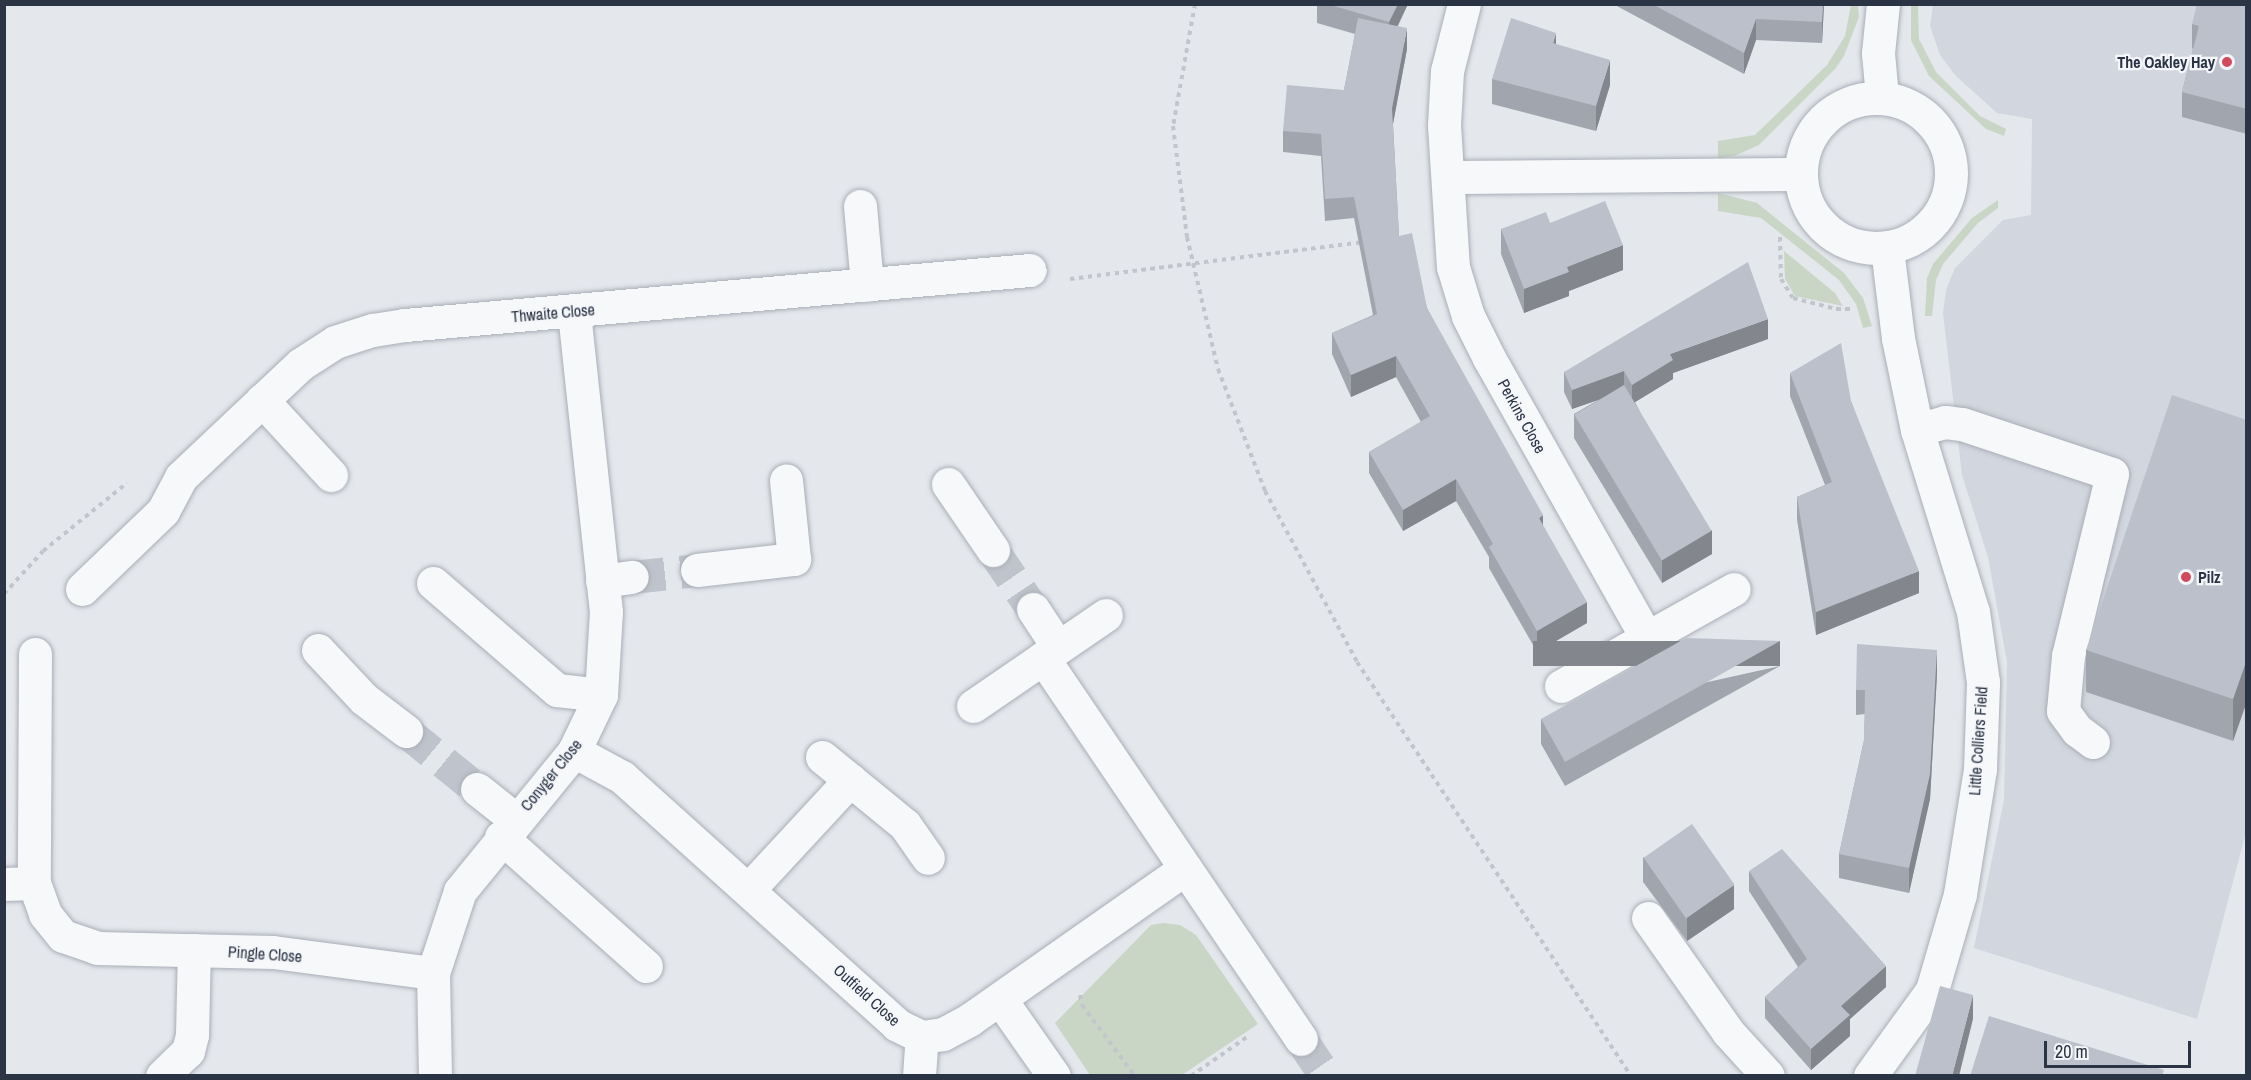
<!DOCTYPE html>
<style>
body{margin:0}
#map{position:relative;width:2251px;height:1080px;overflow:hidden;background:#e4e7ec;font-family:"Archivo Narrow",sans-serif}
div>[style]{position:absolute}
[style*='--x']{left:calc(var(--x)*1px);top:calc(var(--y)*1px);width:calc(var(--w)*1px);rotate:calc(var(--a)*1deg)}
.built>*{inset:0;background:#d2d6de}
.green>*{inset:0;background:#c9d6c5}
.minor-tunnel>*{height:33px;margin-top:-16.5px;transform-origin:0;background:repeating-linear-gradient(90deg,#bfc3cb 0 33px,transparent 0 49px)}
.path>*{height:4px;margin-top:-2px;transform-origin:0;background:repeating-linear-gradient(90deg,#c2c5cb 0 4.5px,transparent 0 9px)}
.roads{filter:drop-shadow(0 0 2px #a9aeb7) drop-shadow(0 0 2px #a9aeb7)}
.minor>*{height:33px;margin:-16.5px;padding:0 16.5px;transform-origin:16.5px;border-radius:16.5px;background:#f7f8fa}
.minor>.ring{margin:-16.5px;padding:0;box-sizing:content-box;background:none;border:33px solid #f7f8fa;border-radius:50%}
.wall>*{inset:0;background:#a1a5ae}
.shaded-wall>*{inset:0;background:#83868d;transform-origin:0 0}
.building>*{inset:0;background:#bbc0ca;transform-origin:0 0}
.dots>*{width:16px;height:16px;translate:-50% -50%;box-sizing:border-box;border:3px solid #f4f6f9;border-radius:50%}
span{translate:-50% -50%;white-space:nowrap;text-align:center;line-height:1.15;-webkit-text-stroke:4.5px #f4f6f9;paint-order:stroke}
.poi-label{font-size:16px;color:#2b3445;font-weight:700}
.right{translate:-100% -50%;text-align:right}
.left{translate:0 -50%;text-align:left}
.street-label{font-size:16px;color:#2b3445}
.frame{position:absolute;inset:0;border:6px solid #2b3445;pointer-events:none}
.scale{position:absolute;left:2044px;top:1041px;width:147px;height:27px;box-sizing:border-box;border:3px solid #2b3445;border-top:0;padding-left:8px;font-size:18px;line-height:21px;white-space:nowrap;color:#2b3445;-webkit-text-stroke:4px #f4f6f9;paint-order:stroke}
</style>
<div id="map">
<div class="built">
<i style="clip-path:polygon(1933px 5px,2246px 5px,2246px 832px,2197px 1019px,1974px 948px,2004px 800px,2007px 662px,1988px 557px,1962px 475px,1943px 313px,1946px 290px,1955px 268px,2003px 220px,2031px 215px,2032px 119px,1997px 113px,1956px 76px,1940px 55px,1930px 26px)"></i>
</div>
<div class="green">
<i style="clip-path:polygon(1851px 5px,1858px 5px,1859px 17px,1844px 56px,1835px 69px,1759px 145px,1734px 156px,1718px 158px,1718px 141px,1755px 135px,1827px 65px,1845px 36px)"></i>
<i style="clip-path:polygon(1911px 5px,1918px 5px,1919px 39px,1936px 72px,1980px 116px,2006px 129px,2004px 136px,1986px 129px,1929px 76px,1911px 40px)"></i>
<i style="clip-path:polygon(1718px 193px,1757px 203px,1844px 273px,1863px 298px,1872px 326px,1863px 328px,1856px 304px,1839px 280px,1761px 218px,1718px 211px)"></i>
<i style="clip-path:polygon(1998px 200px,1998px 208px,1978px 223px,1943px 264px,1936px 280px,1932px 316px,1925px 316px,1927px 278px,1933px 264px,1972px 218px)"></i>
<i style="clip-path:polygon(1784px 251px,1835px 293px,1843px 306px,1795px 296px,1785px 279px)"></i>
<i style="clip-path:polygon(1163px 923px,1180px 925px,1196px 935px,1258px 1024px,1182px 1075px,1090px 1075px,1055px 1023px,1151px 925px)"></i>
</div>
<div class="minor-tunnel">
<i style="--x:993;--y:550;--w:71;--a:55.9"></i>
<i style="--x:632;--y:577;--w:65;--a:-6.1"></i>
<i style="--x:406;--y:731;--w:92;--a:39.2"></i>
<i style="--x:1301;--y:1039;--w:45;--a:56"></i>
</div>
<div class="path">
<i style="--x:1195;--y:4;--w:124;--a:100.2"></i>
<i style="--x:1173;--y:126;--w:112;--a:82.8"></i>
<i style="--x:1187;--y:237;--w:136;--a:76.8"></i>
<i style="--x:1218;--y:369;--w:131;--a:68.9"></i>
<i style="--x:1265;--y:491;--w:194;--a:61.7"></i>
<i style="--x:1357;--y:662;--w:496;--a:56.5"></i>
<i style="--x:1780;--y:237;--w:42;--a:88.6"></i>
<i style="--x:1781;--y:279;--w:22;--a:58"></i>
<i style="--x:1793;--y:298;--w:44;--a:14.3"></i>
<i style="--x:1836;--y:309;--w:15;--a:0"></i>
<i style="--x:1070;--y:279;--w:296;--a:-7.2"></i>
<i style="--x:4;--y:594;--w:58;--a:-47.8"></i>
<i style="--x:43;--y:551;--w:108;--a:-39"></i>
<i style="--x:1080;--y:995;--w:10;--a:79"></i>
<i style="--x:1082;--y:1005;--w:89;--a:53.3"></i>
<i style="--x:1191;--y:1076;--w:68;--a:-34.9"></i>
</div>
<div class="roads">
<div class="minor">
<i style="--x:1464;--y:4;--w:69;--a:104.2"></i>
<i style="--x:1447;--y:71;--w:54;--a:93.2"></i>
<i style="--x:1444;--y:125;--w:142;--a:86.4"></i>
<i style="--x:1453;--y:267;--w:51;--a:73"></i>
<i style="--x:1468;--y:316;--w:47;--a:63.4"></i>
<i style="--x:1489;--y:358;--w:322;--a:60.6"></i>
<i style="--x:1882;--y:97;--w:44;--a:-95.2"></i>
<i style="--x:1878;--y:53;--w:49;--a:-84.2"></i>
<i class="ring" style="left:1801px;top:98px;width:117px;height:117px"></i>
<i style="--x:1448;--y:177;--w:353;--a:-0.5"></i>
<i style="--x:860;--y:206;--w:79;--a:84.9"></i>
<i style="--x:262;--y:400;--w:102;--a:47.4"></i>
<i style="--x:1917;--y:430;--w:29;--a:-16"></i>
<i style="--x:1945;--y:422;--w:17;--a:7"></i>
<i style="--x:1962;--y:424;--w:158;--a:18.4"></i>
<i style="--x:2112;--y:474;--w:187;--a:103.6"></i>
<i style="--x:2068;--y:656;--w:55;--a:95.2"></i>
<i style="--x:2063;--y:711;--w:24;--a:54"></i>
<i style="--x:2077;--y:730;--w:20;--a:37"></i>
<i style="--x:948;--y:484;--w:80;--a:55.7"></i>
<i style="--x:697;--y:570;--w:98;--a:-6.5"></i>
<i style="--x:794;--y:559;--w:79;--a:-95.8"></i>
<i style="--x:602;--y:581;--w:30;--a:-8"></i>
<i style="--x:433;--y:583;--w:164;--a:40.8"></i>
<i style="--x:557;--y:690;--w:44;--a:6.5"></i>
<i style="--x:82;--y:589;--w:112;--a:-43.9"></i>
<i style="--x:163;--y:511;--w:38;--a:-62"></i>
<i style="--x:181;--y:477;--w:165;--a:-43.3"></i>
<i style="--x:301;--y:364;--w:40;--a:-32.9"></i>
<i style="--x:335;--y:342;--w:40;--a:-18"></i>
<i style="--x:373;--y:330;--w:32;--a:-9"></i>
<i style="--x:405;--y:325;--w:627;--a:-5.03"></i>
<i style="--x:1033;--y:609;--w:45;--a:56.7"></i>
<i style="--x:318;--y:650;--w:67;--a:46.8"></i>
<i style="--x:364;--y:699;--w:53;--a:37.3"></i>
<i style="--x:35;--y:654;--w:229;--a:90.3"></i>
<i style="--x:34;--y:883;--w:33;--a:70"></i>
<i style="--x:45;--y:914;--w:28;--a:51"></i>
<i style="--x:63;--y:936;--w:36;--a:19"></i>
<i style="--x:97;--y:948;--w:176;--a:1.3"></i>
<i style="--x:273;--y:952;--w:161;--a:7.5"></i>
<i style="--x:1043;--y:658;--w:460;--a:55.9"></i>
<i style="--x:1561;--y:686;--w:198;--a:-29.3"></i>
<i style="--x:973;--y:706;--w:161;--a:-34.4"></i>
<i style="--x:574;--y:751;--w:55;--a:28.4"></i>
<i style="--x:622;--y:777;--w:370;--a:42"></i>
<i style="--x:897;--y:1025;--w:28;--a:26"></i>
<i style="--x:922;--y:1037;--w:21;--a:-8"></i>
<i style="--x:943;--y:1034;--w:30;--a:-28"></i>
<i style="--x:969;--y:1020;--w:264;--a:-35"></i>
<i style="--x:822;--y:757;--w:107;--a:39.3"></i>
<i style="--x:905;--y:825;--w:40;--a:55.1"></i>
<i style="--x:477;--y:789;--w:50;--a:38.5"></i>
<i style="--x:501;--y:837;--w:194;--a:41.7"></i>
<i style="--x:4;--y:884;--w:30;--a:-2"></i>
<i style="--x:749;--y:889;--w:149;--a:-47.2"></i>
<i style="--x:1648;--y:918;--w:139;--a:54.9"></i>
<i style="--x:1728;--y:1032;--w:59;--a:47.7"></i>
<i style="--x:1000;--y:999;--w:94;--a:55"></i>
<i style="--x:162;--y:1076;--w:36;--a:-44"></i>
<i style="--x:188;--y:1051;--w:16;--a:-76"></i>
<i style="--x:192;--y:1035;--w:85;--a:-88.7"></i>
<i style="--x:435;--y:1076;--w:103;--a:-91.1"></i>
<i style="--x:433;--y:973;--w:86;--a:-71.8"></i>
<i style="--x:460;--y:891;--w:181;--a:-50.8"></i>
<i style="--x:574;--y:751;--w:62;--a:-64.3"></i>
<i style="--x:601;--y:695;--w:83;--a:-86.6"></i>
<i style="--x:606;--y:612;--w:302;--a:-96.1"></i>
<i style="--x:919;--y:1076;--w:39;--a:-86"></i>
<i style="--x:1870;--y:1076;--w:106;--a:-54.2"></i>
<i style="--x:1932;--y:990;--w:100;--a:-73.7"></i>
<i style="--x:1960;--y:894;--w:127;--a:-80.9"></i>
<i style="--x:1980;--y:769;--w:87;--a:-88"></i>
<i style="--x:1983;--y:682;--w:71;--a:-98.1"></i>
<i style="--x:1973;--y:612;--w:190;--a:-107.1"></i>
<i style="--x:1917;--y:430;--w:94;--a:-101.7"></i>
<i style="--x:1898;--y:338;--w:91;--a:-97"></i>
</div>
</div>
<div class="wall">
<i style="clip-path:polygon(1317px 4px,1408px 4px,1398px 26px,1407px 49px,1393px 124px,1399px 236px,1427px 308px,1543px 526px,1587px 623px,1537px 652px,1489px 568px,1489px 557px,1456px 501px,1403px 531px,1369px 473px,1369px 452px,1421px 422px,1396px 377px,1351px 397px,1332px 354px,1332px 333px,1373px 315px,1354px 218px,1325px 221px,1321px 156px,1283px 152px,1283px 131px,1344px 90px,1355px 34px,1317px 23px)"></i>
<i style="clip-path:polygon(1613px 4px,1824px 4px,1822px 43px,1756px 40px,1744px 74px)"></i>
<i style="clip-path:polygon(2247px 4px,2247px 134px,2182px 117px,2182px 92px,2193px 49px,2192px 48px,2192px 24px)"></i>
<i style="clip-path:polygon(1556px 44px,1610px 85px,1596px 131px,1492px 104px,1492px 79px)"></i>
<i style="clip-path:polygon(1550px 223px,1623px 270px,1569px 291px,1569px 296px,1524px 313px,1501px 254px,1501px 229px)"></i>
<i style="clip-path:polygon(1768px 339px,1673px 373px,1673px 379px,1635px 402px,1712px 554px,1662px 583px,1574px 438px,1574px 414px,1598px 400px,1572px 409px,1564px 392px,1564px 372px)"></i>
<i style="clip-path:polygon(1790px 373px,1851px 401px,1919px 593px,1816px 635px,1797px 520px,1797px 497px,1825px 485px,1790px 396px)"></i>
<i style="clip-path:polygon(2247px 420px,2247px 701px,2233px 741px,2086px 692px,2086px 650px)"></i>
<i style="clip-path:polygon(1780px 666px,1565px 786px,1541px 744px,1541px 719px)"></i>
<i style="clip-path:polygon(1937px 674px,1930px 799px,1909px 893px,1839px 878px,1839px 854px,1864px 740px,1865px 714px,1856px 715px,1856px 690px)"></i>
<i style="clip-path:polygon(1643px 857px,1734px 909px,1687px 941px,1643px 882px)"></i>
<i style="clip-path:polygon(1749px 871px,1886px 987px,1850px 1019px,1850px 1036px,1811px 1070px,1765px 1018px,1765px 997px,1798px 967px,1749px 891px)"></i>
</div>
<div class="shaded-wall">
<i style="clip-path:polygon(1398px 4px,1408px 4px,1389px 43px,1389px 22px)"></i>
<i style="clip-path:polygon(1823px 4px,1824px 4px,1822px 43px,1822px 22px)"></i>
<i style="clip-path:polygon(1756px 19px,1756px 40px,1744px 74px,1744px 53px)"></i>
<i style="clip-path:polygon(1407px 28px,1407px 49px,1392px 129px,1392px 108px)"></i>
<i style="clip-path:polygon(1556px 33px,1556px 57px,1553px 43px)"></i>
<i style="clip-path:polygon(1610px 60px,1610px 85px,1596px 131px,1596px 106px)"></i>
<i style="clip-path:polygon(1623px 245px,1623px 270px,1569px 291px,1569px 296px,1524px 313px,1524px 289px,1567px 267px)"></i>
<i style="clip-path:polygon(1768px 319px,1768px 339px,1673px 373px,1673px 379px,1632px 404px,1632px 385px,1670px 354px)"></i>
<i style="clip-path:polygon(1396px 356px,1396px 377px,1351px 397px,1351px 375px)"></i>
<i style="clip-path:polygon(1624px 371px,1624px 391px,1572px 409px,1572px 390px)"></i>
<i style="clip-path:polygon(1456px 479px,1456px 501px,1403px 531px,1403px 510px)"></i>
<i style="clip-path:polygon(1543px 515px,1543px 537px,1539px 518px)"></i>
<i style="clip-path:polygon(1712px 530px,1712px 554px,1662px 583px,1662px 558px)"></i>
<i style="clip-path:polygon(1919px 571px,1919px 593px,1816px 635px,1816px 612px)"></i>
<i style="clip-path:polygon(1587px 602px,1587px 623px,1537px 652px,1537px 631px)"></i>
<i style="left:1780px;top:641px;width:25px;height:247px;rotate:90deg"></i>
<i style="clip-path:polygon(1937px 650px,1937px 674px,1930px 799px,1909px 893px,1909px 868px)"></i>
<i style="clip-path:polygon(2247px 659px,2247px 701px,2233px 741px,2233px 699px)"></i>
<i style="clip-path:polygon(1734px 885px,1734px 909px,1687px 941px,1687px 917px)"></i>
<i style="clip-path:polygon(1886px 966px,1886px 987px,1850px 1019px,1850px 1036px,1811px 1070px,1811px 1049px,1841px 1006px)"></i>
<i style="clip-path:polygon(1973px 995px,1973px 1019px,1959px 1076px,1952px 1076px)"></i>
</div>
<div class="building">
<i style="clip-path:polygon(1327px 4px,1398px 4px,1389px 22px)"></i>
<i style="clip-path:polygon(1652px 4px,1823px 4px,1822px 22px,1756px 19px,1744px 53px)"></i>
<i style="clip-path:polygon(2197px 4px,2247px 4px,2247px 109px,2182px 92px,2199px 26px,2192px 24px)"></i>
<i style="clip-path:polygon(1358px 18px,1407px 28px,1392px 108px,1399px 236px,1412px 233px,1427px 308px,1543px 515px,1539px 518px,1587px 602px,1537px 631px,1489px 547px,1493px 544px,1456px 479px,1403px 510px,1369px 452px,1430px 416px,1396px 356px,1351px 375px,1332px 333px,1377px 314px,1354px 197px,1325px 199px,1321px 134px,1283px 131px,1287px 85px,1344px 90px)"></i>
<i style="clip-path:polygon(1511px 18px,1556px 33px,1553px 43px,1610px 60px,1596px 106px,1492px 79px)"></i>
<i style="clip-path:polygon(1605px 201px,1623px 245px,1567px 267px,1569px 272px,1524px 289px,1501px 229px,1546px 212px,1550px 223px)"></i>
<i style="clip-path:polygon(1748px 262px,1768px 319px,1670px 354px,1673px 360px,1632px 385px,1624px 371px,1572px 390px,1564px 372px)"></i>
<i style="clip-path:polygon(1841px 343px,1851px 401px,1919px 571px,1816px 612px,1797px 497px,1832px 482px,1790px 373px)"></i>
<i style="left:1624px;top:385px;width:170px;height:58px;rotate:59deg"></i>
<i style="clip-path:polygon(2172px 395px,2247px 420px,2247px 659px,2233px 699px,2086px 650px)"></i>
<i style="clip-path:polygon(1686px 638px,1780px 641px,1565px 762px,1541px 719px)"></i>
<i style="clip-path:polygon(1857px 644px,1937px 650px,1930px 774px,1909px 868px,1839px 854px,1864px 740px,1865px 690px,1856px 690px)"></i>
<i style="left:1692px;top:824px;width:74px;height:59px;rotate:55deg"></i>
<i style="clip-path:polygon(1782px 849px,1886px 966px,1841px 1006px,1850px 1015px,1811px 1049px,1765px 997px,1807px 959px,1749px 871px)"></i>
<i style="clip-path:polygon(1940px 986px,1973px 995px,1952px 1076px,1915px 1076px)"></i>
<i style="clip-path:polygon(1989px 1016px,2164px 1070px,2162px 1076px,1970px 1076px)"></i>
</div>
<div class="dots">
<i style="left:2227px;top:62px;background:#d1495b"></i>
<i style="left:2186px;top:577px;background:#d1495b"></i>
</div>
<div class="poi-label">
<span class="right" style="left:2215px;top:62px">The Oakley Hay</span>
<span class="left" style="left:2198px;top:577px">Pilz</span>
</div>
<div class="street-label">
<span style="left:553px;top:313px;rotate:-5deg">Thwaite Close</span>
<span style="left:1522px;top:416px;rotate:61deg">Perkins Close</span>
<span style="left:1978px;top:741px;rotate:-86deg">Little Colliers Field</span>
<span style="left:551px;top:775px;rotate:-51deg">Conyger Close</span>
<span style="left:265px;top:954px;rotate:4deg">Pingle Close</span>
<span style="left:867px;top:995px;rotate:42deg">Outfield Close</span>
</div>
<div class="frame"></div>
<div class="scale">20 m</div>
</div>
